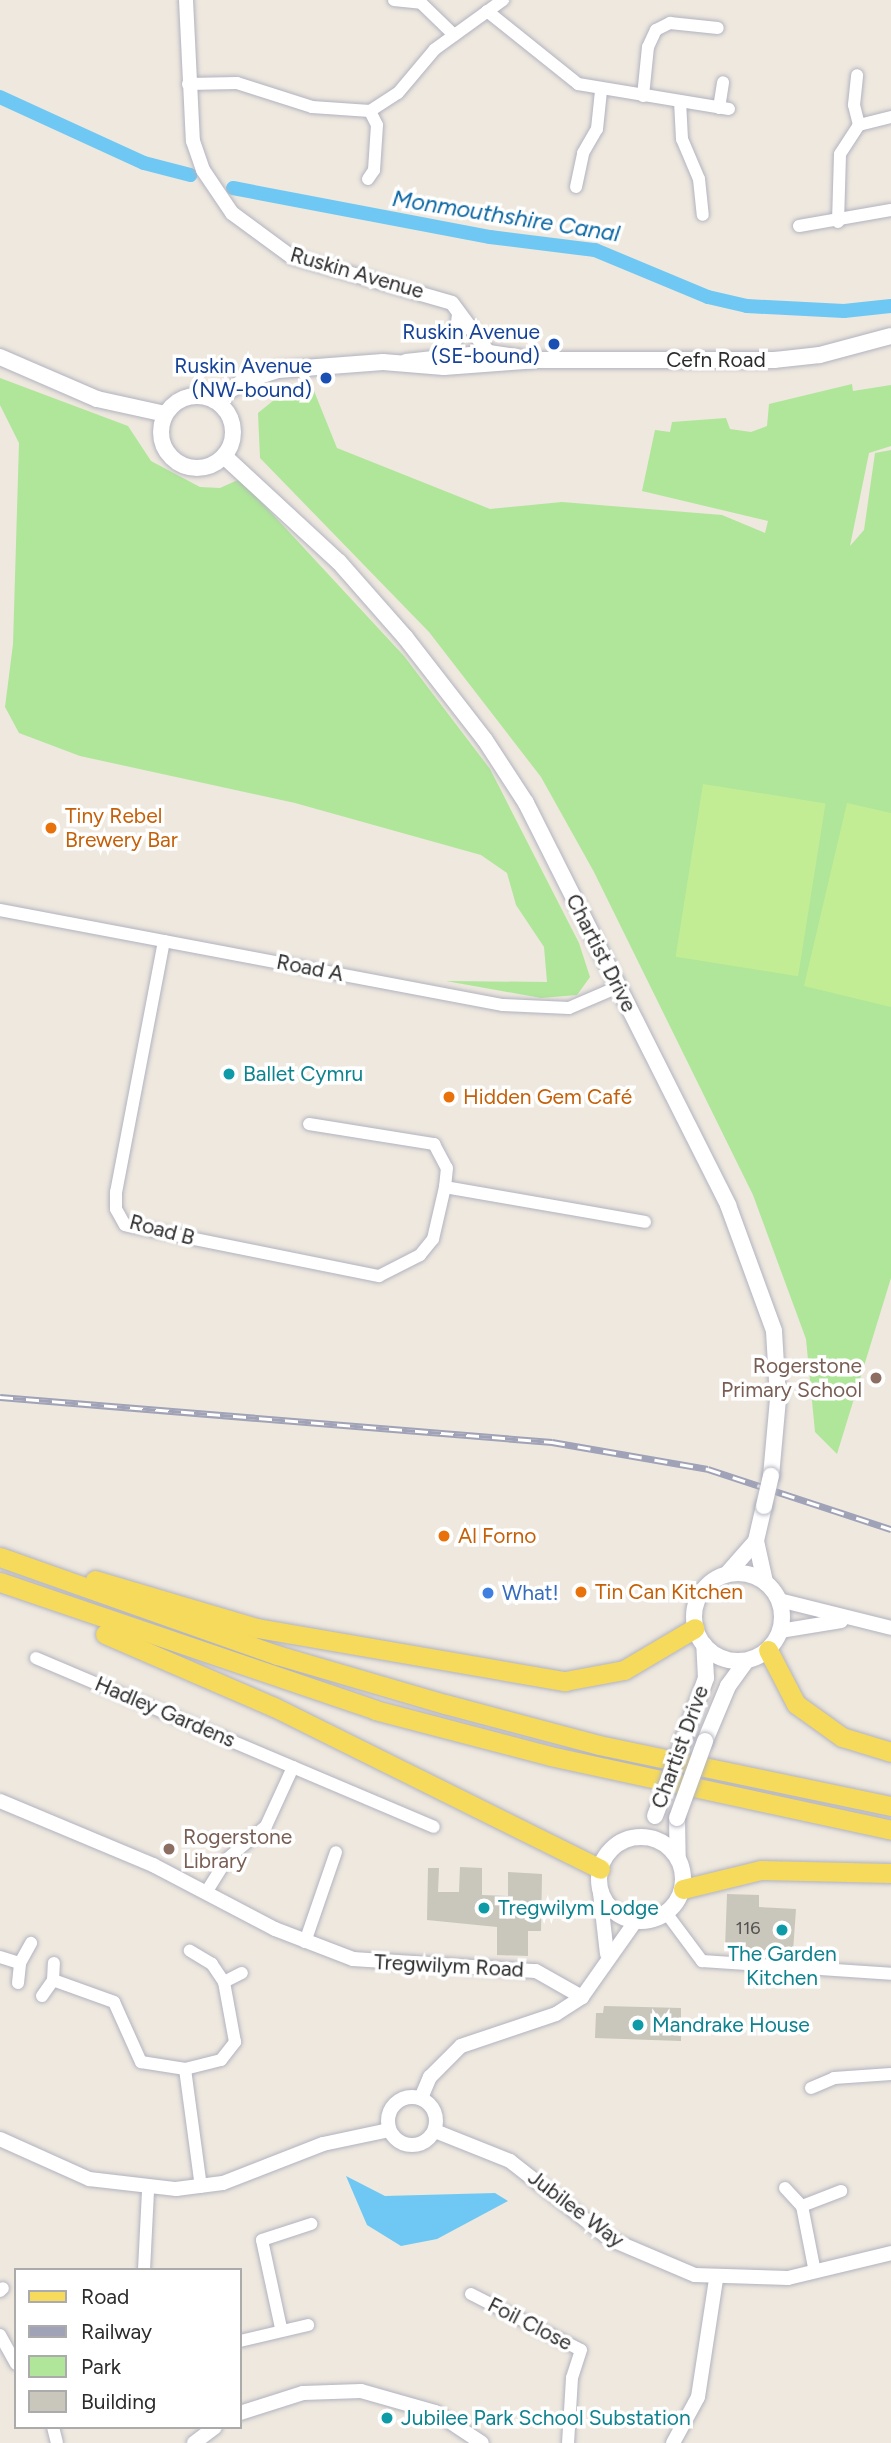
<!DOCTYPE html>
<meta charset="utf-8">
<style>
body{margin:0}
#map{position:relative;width:891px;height:2443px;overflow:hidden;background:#eee8de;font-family:Figtree,sans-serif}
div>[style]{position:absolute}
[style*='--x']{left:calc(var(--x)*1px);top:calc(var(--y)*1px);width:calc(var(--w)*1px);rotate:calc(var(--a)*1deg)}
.green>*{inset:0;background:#afe699}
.pitch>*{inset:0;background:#c3ed95;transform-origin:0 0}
.water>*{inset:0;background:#6ec8f3}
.canal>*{height:14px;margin:-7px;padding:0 7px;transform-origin:7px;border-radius:7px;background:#6ec8f3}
.building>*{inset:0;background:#c9c6bc}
.roads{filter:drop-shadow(0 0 2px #b2b3c0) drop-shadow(0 0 2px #b2b3c0)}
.minor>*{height:12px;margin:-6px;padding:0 6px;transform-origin:6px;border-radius:6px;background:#fff}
.tertiary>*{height:14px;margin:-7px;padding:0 7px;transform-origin:7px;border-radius:7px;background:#fff}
.tertiary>.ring{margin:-7px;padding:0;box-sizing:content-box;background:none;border:14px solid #fff;border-radius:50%}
.secondary>*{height:16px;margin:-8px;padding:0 8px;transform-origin:8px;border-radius:8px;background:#fff}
.secondary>.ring{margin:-8px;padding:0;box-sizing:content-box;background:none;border:16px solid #fff;border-radius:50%}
.primary>*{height:19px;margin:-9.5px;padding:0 9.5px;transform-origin:9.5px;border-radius:9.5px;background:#f5da5c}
.rail>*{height:7px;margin-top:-3.5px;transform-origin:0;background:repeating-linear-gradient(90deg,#fff 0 13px,#a0a2b7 0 26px);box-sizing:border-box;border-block:2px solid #a0a2b7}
.bridges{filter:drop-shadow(0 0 2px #b2b3c0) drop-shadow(0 0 2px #b2b3c0)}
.secondary-bridge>*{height:16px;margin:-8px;padding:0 8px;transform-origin:8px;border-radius:8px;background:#fff}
.dots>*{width:19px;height:19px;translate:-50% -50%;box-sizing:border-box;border:4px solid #fff;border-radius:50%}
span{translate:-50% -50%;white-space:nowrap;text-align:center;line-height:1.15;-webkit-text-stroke:7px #fff;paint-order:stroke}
.number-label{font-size:18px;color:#535250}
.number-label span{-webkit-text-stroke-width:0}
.street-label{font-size:21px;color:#2c2c2c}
.transit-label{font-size:21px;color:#164399}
.right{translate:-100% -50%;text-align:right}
.food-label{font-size:21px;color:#c56008}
.left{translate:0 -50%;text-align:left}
.culture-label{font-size:21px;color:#0d838f}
.education-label{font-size:21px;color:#785e54}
.shop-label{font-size:21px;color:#366cbe}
.water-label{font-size:23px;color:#0966a3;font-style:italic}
.legend{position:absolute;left:14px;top:2268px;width:228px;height:161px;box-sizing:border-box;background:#fff;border:2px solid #ababab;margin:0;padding:9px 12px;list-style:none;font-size:21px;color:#2c2c2c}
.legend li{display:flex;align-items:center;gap:14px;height:35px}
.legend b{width:35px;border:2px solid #ababab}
</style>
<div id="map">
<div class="green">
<i style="clip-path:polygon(0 378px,128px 426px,151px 461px,200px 487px,220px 488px,240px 479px,404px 656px,490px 769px,579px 943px,590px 977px,577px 995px,541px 998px,446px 981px,547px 982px,544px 947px,516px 905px,507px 873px,481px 855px,295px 803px,80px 756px,19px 733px,5px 707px,13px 644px,19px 443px,0 405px)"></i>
<i style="clip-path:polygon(852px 384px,853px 391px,891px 385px,891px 446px,869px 453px,850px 546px,864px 530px,875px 453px,891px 450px,891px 1278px,837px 1454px,815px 1432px,806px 1339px,753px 1195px,594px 872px,541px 777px,429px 632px,260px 458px,258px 413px,274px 400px,312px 386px,337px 448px,490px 509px,562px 502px,722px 515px,765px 533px,768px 521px,642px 491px,655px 430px,670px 432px,672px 422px,726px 418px,730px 429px,751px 432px,767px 426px,769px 404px)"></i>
</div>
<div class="pitch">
<i style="left:703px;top:784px;width:124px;height:175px;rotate:9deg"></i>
<i style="clip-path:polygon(847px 803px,891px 813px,891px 1007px,804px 986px)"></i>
</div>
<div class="water">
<i style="clip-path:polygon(346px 2176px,385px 2196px,495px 2193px,508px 2201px,437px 2239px,401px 2246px,367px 2225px)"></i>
</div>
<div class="canal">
<i style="--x:0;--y:97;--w:158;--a:24.6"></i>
<i style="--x:144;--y:163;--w:48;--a:14.6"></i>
<i style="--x:233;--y:188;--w:262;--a:10.8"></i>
<i style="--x:490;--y:237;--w:106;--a:7.1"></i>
<i style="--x:595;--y:250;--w:122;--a:22.6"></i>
<i style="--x:708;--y:297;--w:40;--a:13"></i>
<i style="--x:747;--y:306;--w:97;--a:3"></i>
<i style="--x:844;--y:311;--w:47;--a:-6.1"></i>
</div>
<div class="building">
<i style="clip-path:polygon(460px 1867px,482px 1868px,482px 1895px,508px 1896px,508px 1872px,542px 1874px,541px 1931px,528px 1931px,528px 1956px,497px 1955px,497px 1927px,427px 1920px,428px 1868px,439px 1868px,438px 1892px,459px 1892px)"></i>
<i style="clip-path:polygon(727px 1894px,759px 1895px,759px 1907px,796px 1909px,793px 1951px,725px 1949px)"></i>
<i style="clip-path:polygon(604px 2006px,681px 2008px,681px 2041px,595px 2038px,596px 2013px,603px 2013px)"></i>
</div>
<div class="roads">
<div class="minor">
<i style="--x:394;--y:0;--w:27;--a:6"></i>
<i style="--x:421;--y:3;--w:46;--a:44.1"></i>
<i style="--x:487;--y:11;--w:117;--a:38.7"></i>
<i style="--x:578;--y:84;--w:153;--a:9.4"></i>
<i style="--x:188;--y:84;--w:49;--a:-1.2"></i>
<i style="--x:237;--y:83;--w:79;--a:17.7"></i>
<i style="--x:312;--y:107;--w:58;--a:3.9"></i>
<i style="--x:643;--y:96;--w:49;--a:-84.2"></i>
<i style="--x:648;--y:47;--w:19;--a:-65"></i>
<i style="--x:656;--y:30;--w:16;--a:-27"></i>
<i style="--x:670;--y:23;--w:48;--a:5.9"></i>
<i style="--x:680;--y:101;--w:38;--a:87"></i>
<i style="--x:682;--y:139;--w:43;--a:67"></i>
<i style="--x:699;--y:179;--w:36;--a:84"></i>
<i style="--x:719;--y:108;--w:26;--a:-81"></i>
<i style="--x:859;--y:125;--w:33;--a:-14"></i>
<i style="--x:368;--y:179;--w:11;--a:-56"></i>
<i style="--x:374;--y:170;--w:45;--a:-86.2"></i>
<i style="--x:377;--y:125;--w:16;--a:-117"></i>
<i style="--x:370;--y:111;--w:33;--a:-33"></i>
<i style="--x:398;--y:93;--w:57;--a:-49.9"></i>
<i style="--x:435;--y:49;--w:84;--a:-35.8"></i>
<i style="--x:576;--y:187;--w:35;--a:-78"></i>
<i style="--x:583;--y:153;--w:28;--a:-60"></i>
<i style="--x:597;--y:129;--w:37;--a:-84"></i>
<i style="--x:838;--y:222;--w:68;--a:-88.3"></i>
<i style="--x:840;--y:154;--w:35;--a:-57"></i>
<i style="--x:859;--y:125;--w:21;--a:-104"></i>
<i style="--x:854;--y:105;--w:30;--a:-84"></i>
<i style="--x:799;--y:226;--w:93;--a:-9.9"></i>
<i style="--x:0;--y:910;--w:512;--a:10.7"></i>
<i style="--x:503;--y:1005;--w:66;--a:2.6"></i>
<i style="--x:569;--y:1008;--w:53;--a:-23.2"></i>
<i style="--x:164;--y:941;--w:256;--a:100.8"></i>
<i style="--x:116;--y:1192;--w:17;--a:90"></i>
<i style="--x:116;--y:1209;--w:18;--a:61"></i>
<i style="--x:125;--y:1225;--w:259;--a:11.4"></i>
<i style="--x:379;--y:1276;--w:46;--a:-27.1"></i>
<i style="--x:420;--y:1255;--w:21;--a:-51"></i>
<i style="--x:433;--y:1239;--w:53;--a:-77"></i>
<i style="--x:309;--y:1124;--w:127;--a:9.1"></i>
<i style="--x:434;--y:1144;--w:27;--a:62"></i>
<i style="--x:447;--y:1168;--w:19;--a:96"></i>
<i style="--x:445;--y:1187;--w:203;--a:9.9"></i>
<i style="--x:36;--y:1658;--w:432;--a:23"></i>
<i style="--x:207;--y:1891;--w:38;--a:-58"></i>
<i style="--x:227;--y:1859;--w:51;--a:-40.2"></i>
<i style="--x:266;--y:1826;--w:65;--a:-65.4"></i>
<i style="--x:667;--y:1914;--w:59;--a:53.3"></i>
<i style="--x:702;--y:1961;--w:189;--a:3.9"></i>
<i style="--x:305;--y:1942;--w:95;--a:-71"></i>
<i style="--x:0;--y:1957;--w:21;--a:17"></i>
<i style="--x:20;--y:1963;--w:23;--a:-61"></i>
<i style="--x:53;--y:1980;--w:65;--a:19.8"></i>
<i style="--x:114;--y:2002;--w:66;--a:65.8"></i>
<i style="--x:141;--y:2062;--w:45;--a:9"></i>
<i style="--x:185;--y:2069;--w:37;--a:-14"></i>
<i style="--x:221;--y:2060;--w:23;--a:-52"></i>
<i style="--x:235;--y:2042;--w:61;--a:-100.4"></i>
<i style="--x:224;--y:1982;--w:22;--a:-124"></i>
<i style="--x:212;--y:1964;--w:26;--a:-149"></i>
<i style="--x:224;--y:1982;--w:20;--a:-27"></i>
<i style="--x:18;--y:1983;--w:20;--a:-84"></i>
<i style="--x:42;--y:1996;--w:19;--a:-55"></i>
<i style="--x:53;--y:1980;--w:17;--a:-87"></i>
<i style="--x:185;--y:2069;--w:119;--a:82.3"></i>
<i style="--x:811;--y:2088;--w:25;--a:-23"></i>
<i style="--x:834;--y:2078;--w:57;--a:-4"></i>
<i style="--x:785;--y:2188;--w:25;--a:47"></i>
<i style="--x:802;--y:2206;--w:67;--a:78.9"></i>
<i style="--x:802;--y:2206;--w:42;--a:-21"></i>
<i style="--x:144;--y:2270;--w:80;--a:-87.1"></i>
<i style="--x:0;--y:2291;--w:4;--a:-45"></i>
<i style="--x:471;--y:2294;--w:123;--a:27"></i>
<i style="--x:581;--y:2350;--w:29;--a:108"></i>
<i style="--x:572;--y:2378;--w:65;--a:93.5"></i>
<i style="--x:281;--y:2328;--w:90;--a:-102.2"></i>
<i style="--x:262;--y:2240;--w:52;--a:-18.1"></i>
<i style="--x:0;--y:2335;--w:33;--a:61"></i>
<i style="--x:240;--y:2341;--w:70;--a:-13.2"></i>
<i style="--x:53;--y:2427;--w:16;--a:76"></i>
</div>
<div class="tertiary">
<i style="--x:186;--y:0;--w:141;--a:87.2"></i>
<i style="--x:193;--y:141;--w:31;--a:71"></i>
<i style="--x:203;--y:170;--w:52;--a:56"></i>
<i style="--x:232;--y:213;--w:74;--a:36.3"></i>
<i style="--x:292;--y:257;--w:166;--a:16"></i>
<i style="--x:452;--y:303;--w:62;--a:53.5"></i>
<i style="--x:443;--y:355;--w:21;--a:-51"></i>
<i style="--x:456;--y:339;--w:25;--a:-83"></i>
<i style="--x:779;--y:1600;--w:115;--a:14"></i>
<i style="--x:780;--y:1631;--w:62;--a:-9.3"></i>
<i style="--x:0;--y:1801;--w:166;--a:22.7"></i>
<i style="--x:153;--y:1865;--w:138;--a:27.7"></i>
<i style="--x:275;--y:1929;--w:84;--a:21"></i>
<i style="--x:353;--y:1959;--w:183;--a:3.8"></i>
<i style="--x:536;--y:1971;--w:53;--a:29.5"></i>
<i style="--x:599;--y:1884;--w:70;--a:83.5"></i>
<i class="ring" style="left:388px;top:2097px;width:34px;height:34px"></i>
<i style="--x:421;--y:2098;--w:23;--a:-67"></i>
<i style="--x:430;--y:2077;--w:44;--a:-45"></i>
<i style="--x:461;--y:2046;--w:100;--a:-18.6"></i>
<i style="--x:556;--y:2014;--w:31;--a:-33"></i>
<i style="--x:582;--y:1997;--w:92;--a:-54.8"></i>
<i style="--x:435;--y:2131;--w:81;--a:21.8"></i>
<i style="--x:510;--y:2161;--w:127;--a:38"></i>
<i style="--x:610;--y:2239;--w:92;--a:23"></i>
<i style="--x:695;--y:2275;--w:93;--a:1.8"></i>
<i style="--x:788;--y:2278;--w:106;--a:-13.6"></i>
<i style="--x:0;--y:2139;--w:98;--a:24.2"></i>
<i style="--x:89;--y:2179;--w:88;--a:6.6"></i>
<i style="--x:176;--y:2189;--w:47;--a:-7.3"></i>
<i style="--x:223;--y:2183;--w:107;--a:-21.3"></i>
<i style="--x:323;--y:2144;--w:67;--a:-12"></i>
<i style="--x:240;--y:2413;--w:66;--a:-17.6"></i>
<i style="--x:303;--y:2393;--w:58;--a:-2"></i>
<i style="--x:361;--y:2391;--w:77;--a:15.8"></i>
<i style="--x:435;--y:2412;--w:56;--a:33.4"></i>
<i style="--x:194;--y:2443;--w:26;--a:-37"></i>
<i style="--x:673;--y:2443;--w:52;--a:-61.5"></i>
<i style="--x:698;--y:2397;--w:119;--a:-81.3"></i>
</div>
<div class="secondary">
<i style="--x:0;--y:357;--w:106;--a:23.4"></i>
<i style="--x:97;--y:399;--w:70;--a:12.4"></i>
<i style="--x:406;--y:362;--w:83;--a:-6.2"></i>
<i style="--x:489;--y:353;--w:48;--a:8.5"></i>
<i class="ring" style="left:161px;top:396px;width:56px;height:56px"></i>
<i style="--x:214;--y:400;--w:36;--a:-32"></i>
<i style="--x:244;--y:381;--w:36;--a:-18"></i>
<i style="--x:278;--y:370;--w:105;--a:-4.4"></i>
<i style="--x:383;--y:362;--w:61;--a:4.7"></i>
<i style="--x:444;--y:367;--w:94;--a:-4.3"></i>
<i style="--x:538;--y:360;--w:236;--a:0"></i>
<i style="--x:774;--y:360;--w:46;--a:-6.2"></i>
<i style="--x:820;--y:355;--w:73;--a:-15"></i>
<i style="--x:224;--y:456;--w:156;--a:42.7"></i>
<i style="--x:339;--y:562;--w:100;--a:48.7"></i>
<i style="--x:405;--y:637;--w:130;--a:52.2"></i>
<i style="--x:485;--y:740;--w:75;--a:56.9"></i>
<i style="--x:526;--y:803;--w:450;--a:63.3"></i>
<i style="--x:728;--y:1205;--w:134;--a:69.9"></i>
<i style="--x:774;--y:1331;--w:68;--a:86.6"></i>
<i style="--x:778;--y:1399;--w:77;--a:95.2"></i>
<i style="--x:764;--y:1506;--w:36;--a:103"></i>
<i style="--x:756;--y:1541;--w:42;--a:77.6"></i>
<i class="ring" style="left:694px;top:1573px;width:72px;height:72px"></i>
<i style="--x:727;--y:1574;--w:44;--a:-48.7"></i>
<i style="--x:684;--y:1738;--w:64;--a:-69.9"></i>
<i style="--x:706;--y:1678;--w:33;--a:-93"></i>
<i style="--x:705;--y:1741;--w:60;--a:-67.3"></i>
<i style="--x:728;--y:1686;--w:31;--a:-54"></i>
<i style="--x:677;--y:1818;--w:39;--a:89"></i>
<i class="ring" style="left:599px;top:1837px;width:68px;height:68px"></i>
</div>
<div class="primary">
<i style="--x:0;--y:1557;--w:294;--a:19.5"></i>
<i style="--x:277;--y:1655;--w:175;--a:16.3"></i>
<i style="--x:445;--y:1704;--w:159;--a:14.9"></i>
<i style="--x:599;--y:1745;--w:298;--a:11.8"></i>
<i style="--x:95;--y:1580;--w:169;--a:16.5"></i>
<i style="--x:257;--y:1628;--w:313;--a:9.8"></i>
<i style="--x:565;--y:1681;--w:60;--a:-10.6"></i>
<i style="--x:624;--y:1670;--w:82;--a:-30.6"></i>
<i style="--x:0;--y:1582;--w:396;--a:18.8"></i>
<i style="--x:375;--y:1710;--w:181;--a:14.7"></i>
<i style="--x:550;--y:1756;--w:349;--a:12.2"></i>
<i style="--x:105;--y:1634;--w:184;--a:23.4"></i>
<i style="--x:274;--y:1707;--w:364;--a:26.4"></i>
<i style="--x:768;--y:1650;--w:61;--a:62.6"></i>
<i style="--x:796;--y:1704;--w:57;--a:35.7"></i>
<i style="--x:842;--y:1737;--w:51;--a:17"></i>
<i style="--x:683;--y:1889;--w:80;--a:-13.7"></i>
<i style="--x:761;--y:1870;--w:130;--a:1.3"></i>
</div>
</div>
<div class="rail">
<i style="--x:0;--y:1397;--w:554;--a:4.66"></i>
<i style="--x:552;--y:1442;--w:158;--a:9.8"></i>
<i style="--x:708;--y:1469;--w:193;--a:18.2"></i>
</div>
<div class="bridges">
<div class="secondary-bridge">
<i style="--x:764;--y:1506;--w:31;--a:-77"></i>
<i style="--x:655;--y:1816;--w:83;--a:-69.6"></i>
<i style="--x:677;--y:1818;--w:82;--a:-70"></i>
</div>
</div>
<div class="dots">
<i style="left:554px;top:344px;background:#1a4fb4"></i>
<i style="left:326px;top:378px;background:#1a4fb4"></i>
<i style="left:51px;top:828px;background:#e8710a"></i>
<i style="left:229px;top:1074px;background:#0f9aa8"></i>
<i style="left:449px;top:1097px;background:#e8710a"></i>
<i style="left:876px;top:1378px;background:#8d6e63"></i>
<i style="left:444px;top:1536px;background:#e8710a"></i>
<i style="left:581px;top:1592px;background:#e8710a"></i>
<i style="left:488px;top:1593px;background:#3f7fe0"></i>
<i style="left:169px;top:1849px;background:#8d6e63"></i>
<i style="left:484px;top:1908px;background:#0f9aa8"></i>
<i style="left:782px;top:1930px;background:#0f9aa8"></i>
<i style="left:638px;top:2025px;background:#0f9aa8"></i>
<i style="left:387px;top:2418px;background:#0f9aa8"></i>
</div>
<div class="number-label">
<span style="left:748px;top:1928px">116</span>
</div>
<div class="street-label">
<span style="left:357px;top:273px;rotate:16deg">Ruskin Avenue</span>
<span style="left:716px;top:360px">Cefn Road</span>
<span style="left:601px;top:953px;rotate:63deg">Chartist Drive</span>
<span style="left:310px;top:968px;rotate:11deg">Road A</span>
<span style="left:162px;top:1230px;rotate:15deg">Road B</span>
<span style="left:165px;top:1712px;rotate:23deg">Hadley Gardens</span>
<span style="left:680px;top:1747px;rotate:-70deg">Chartist Drive</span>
<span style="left:449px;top:1966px;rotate:3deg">Tregwilym Road</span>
<span style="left:576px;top:2209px;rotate:37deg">Jubilee Way</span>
<span style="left:530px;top:2324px;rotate:27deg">Foil Close</span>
</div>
<div class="transit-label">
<span class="right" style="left:540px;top:344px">Ruskin Avenue<br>(SE-bound)</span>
<span class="right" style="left:312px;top:378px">Ruskin Avenue<br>(NW-bound)</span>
</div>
<div class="food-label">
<span class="left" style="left:65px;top:828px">Tiny Rebel<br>Brewery Bar</span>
<span class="left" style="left:463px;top:1097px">Hidden Gem Café</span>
<span class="left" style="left:458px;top:1536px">Al Forno</span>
<span class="left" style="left:595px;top:1592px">Tin Can Kitchen</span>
</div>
<div class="culture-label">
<span class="left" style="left:243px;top:1074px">Ballet Cymru</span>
<span class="left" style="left:498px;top:1908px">Tregwilym Lodge</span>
<span style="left:782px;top:1966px">The Garden<br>Kitchen</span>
<span class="left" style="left:652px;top:2025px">Mandrake House</span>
<span class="left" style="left:401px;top:2418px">Jubilee Park School Substation</span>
</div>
<div class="education-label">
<span class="right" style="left:862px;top:1378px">Rogerstone<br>Primary School</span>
<span class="left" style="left:183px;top:1849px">Rogerstone<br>Library</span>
</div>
<div class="shop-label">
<span class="left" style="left:502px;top:1593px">What!</span>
</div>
<div class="water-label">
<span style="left:506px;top:216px;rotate:9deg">Monmouthshire Canal</span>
</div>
<ul class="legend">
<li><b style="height:9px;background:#f5da5c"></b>Road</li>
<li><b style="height:9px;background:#a0a2b7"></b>Railway</li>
<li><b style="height:19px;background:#afe699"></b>Park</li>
<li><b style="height:19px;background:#c9c6bc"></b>Building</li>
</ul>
</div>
